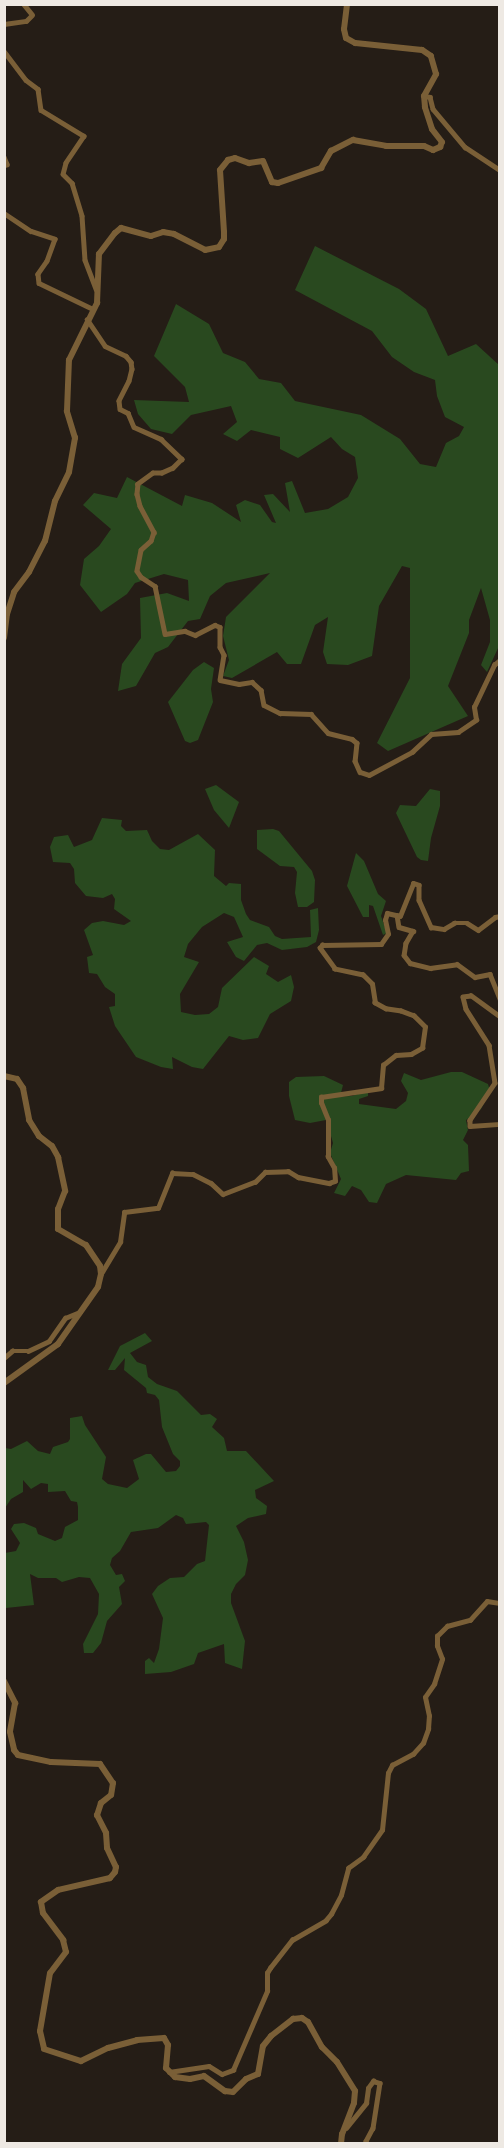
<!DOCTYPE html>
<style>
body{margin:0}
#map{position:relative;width:504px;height:2148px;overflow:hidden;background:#251d16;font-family:"Crimson Pro",serif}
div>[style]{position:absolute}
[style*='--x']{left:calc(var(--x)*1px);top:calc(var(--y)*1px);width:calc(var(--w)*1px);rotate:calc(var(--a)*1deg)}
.green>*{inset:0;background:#29491f}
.minor>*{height:4.5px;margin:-2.25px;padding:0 2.25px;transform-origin:2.25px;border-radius:2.25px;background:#7a5f37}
.tertiary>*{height:6px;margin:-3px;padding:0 3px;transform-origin:3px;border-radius:3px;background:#7a5f37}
span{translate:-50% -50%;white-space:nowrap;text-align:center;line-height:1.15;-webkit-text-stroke:6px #0b0806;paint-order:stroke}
.frame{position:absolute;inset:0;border:6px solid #eee9e3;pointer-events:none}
</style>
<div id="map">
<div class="green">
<i style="clip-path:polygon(315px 246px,399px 289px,426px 309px,448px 356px,476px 344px,499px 365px,499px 646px,487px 672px,481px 665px,490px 642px,490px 620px,481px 588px,469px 620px,469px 633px,448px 686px,468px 716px,388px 751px,377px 743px,410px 678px,410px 568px,402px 566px,379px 606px,372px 656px,348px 665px,327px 664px,323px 652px,328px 617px,315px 625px,301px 664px,287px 664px,277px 652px,232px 678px,223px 676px,229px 660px,223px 636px,226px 617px,270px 573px,226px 583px,210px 596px,200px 619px,188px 621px,168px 647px,155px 653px,136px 686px,118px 691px,122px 664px,141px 638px,140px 598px,167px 593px,189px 601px,188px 580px,164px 574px,135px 583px,127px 594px,101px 612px,80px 585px,84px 559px,99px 546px,111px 529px,83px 505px,94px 493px,117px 498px,127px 477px,182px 506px,185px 495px,212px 503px,241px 522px,236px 505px,245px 500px,260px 505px,272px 522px,276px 523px,264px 495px,273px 494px,290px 512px,285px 483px,292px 481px,305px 513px,328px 509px,348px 497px,358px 478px,355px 457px,342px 449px,331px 437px,298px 458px,280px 449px,280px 437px,251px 430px,237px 441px,223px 434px,237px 422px,231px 406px,191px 415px,172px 434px,151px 429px,138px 414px,134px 400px,189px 402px,185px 387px,154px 356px,176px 304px,209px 324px,223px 353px,245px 362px,259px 379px,281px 383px,295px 401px,361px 415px,400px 439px,420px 464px,436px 467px,446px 443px,459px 436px,464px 427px,445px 417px,437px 396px,435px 380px,414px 372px,392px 357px,372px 331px,295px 290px)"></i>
<i style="clip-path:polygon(204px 662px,214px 668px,211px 689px,213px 702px,198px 740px,190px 743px,185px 741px,168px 702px,193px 670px)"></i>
<i style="clip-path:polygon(216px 785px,239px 802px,229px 828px,214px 810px,205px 789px)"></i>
<i style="clip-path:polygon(430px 789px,440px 791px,440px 806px,431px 838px,428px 861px,421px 860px,417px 857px,396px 813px,400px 805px,416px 806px)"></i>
<i style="clip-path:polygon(102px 818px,122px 820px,121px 826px,126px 831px,147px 830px,152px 841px,160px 849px,169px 850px,198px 834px,215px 850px,214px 876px,226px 886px,229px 883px,241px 884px,241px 900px,246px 914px,250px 920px,269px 927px,275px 936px,282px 939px,311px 937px,310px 910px,318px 908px,319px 930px,316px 942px,307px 947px,282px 950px,267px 943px,257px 945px,244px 961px,236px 957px,227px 942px,243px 937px,234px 917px,224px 913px,202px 927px,188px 944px,184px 957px,199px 962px,180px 994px,181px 1012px,195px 1015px,209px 1014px,218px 1007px,222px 988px,254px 957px,269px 966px,266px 974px,278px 982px,291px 975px,294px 987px,291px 1001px,270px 1014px,258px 1038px,243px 1040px,229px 1036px,203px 1069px,192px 1067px,172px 1057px,173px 1069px,161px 1067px,136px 1057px,115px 1026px,109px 1007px,115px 1006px,115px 994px,105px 987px,97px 974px,89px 973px,87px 957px,93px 955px,84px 930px,92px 923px,103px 921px,124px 925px,131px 921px,114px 909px,115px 899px,112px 894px,103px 898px,86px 896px,75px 883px,74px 869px,70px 863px,53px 862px,50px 847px,54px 837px,68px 835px,74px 847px,92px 840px)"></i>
<i style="clip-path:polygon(273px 829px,279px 831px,312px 871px,315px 880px,314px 902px,307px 907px,298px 907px,295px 893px,297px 872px,294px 867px,280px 866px,257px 849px,257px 830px)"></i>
<i style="clip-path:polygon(356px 853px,364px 861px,378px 894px,386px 901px,381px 916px,387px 933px,383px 935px,373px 906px,369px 905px,369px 917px,363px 917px,347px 886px)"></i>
<i style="clip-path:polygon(451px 1072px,462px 1072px,488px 1084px,490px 1091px,481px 1109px,466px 1120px,468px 1130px,463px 1140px,468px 1145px,469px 1171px,461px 1173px,456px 1180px,406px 1175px,386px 1184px,377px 1203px,369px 1202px,361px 1190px,352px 1186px,345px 1196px,334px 1193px,341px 1179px,330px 1153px,333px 1143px,321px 1101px,324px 1097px,352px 1096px,368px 1091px,368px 1096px,359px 1099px,359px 1104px,396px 1109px,406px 1101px,408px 1093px,401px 1081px,404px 1073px,421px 1080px)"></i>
<i style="clip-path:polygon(324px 1076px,343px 1085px,341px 1093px,320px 1096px,326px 1120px,310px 1123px,295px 1120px,289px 1096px,289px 1082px,296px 1077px)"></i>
<i style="clip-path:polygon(145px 1333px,152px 1341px,130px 1353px,137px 1362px,146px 1365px,148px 1377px,157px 1384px,177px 1391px,201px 1415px,210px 1414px,217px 1419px,212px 1427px,224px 1438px,227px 1451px,246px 1451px,274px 1481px,255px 1490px,256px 1498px,267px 1506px,266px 1514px,248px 1518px,236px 1526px,244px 1542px,248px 1560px,245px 1575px,236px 1584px,231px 1594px,231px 1603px,245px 1641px,242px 1669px,225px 1663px,224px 1644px,198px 1653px,194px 1664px,171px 1672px,145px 1674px,145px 1661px,149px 1658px,154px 1663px,159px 1649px,163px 1618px,152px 1594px,158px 1586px,170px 1578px,184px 1577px,197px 1564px,205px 1561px,209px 1525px,206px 1522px,186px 1524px,183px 1518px,176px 1515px,158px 1528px,131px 1532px,120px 1551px,112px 1558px,110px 1565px,116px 1575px,122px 1574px,125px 1581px,119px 1587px,122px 1604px,107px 1621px,101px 1643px,93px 1653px,84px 1653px,83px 1644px,98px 1614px,99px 1594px,90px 1578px,79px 1577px,62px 1582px,56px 1578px,38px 1578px,30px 1574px,34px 1605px,6px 1608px,5px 1604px,5px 1553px,16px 1551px,20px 1543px,11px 1529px,14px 1524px,24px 1523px,36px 1528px,38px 1534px,55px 1541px,62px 1538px,65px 1527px,78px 1520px,78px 1507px,77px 1502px,71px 1501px,65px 1491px,48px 1492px,48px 1484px,41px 1483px,31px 1489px,23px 1480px,23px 1492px,11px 1499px,5px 1508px,5px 1448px,11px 1449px,27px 1441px,38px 1451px,50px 1454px,53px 1447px,68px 1442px,70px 1439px,70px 1418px,82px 1416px,85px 1425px,106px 1457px,102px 1479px,108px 1484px,127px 1488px,139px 1479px,133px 1460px,146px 1454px,151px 1454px,166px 1472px,176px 1471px,180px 1466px,180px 1461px,173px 1454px,162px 1427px,159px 1400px,155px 1395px,147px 1393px,146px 1388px,124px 1370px,125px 1358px,115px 1370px,108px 1370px,120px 1346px)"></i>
</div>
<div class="minor">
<i style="--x:4;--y:24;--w:22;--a:-8"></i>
<i style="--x:26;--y:21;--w:8;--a:-45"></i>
<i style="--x:32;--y:15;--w:14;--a:-129"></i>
<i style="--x:4;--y:51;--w:36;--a:53"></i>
<i style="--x:26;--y:80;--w:15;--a:37"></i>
<i style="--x:38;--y:89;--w:21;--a:82"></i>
<i style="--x:41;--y:110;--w:50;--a:31.2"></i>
<i style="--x:84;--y:136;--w:32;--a:124"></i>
<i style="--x:66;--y:163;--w:11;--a:105"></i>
<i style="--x:63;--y:174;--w:13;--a:45"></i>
<i style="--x:72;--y:183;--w:34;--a:73"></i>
<i style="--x:82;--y:216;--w:44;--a:86.1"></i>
<i style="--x:85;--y:260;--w:31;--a:69"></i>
<i style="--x:424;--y:96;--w:6;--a:9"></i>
<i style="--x:430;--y:97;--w:12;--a:76"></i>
<i style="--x:433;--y:109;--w:50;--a:49.9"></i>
<i style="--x:465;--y:147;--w:42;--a:33.3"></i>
<i style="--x:4;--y:157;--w:8;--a:67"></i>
<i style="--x:7;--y:164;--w:4;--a:146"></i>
<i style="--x:4;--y:213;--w:32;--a:34"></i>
<i style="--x:31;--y:231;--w:25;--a:18"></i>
<i style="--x:55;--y:239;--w:23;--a:110"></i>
<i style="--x:47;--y:261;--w:16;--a:125"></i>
<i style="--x:38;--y:274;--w:9;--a:84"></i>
<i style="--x:39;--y:283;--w:60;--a:25.7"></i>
<i style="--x:87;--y:319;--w:32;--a:56"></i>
<i style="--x:105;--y:346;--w:23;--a:25"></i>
<i style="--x:126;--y:356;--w:8;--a:50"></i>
<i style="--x:131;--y:362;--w:7;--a:82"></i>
<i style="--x:132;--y:369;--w:12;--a:104"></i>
<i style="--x:129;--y:381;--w:22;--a:117"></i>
<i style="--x:119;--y:401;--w:8;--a:83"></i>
<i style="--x:120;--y:409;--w:9;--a:27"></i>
<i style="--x:128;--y:413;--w:15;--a:67"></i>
<i style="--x:134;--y:427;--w:30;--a:24"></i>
<i style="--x:161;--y:439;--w:29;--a:44"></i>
<i style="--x:182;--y:459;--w:13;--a:135"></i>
<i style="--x:173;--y:468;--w:12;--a:156"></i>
<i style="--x:162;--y:473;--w:9;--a:180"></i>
<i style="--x:153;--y:473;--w:19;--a:144"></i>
<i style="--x:138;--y:484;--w:10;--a:96"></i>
<i style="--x:137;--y:494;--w:12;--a:76"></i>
<i style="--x:140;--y:506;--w:30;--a:62"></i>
<i style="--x:154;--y:532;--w:9;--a:108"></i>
<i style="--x:151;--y:541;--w:13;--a:138"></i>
<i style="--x:141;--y:550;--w:21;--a:101"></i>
<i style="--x:137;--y:571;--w:7;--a:56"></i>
<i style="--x:141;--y:577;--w:17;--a:33"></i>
<i style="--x:155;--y:586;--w:49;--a:78.2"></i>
<i style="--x:165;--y:634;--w:20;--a:-9"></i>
<i style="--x:185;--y:631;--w:11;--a:22"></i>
<i style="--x:195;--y:635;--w:22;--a:-27"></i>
<i style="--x:215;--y:625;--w:5;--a:22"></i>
<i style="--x:220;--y:627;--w:20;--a:90"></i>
<i style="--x:220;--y:647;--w:9;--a:63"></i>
<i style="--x:224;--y:655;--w:25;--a:99"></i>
<i style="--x:220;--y:680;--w:19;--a:12"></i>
<i style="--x:239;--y:684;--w:13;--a:-9"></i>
<i style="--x:252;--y:682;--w:12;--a:42"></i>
<i style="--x:261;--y:690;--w:15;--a:79"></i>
<i style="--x:264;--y:705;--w:18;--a:27"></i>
<i style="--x:280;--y:713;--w:31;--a:2"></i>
<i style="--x:311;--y:714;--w:25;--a:48"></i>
<i style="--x:328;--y:733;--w:25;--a:14"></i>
<i style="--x:352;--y:739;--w:6;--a:39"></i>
<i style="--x:357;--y:743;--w:18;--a:96"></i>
<i style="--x:355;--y:761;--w:12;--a:66"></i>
<i style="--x:360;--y:772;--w:9;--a:18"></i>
<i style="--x:369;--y:775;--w:49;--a:-28.1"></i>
<i style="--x:412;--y:752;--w:26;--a:-43"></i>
<i style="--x:431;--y:734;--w:27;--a:-4"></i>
<i style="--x:458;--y:732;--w:22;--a:-34"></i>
<i style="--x:476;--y:720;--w:13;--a:-99"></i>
<i style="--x:474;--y:707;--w:47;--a:-64.5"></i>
<i style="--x:494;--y:665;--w:8;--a:-40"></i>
<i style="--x:397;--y:915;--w:12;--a:81"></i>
<i style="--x:399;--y:927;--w:15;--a:16"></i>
<i style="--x:413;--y:931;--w:14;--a:120"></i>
<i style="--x:406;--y:943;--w:12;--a:99"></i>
<i style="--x:404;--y:955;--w:10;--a:53"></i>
<i style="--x:410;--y:963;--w:21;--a:14"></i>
<i style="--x:430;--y:968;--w:27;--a:-8"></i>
<i style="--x:457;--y:964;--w:22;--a:36"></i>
<i style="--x:475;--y:977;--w:15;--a:-11"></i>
<i style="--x:490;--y:974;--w:27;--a:68"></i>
<i style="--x:500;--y:1017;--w:36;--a:-144"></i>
<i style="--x:471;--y:996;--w:8;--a:173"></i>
<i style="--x:463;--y:997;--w:12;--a:76"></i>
<i style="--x:466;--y:1009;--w:43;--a:57.4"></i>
<i style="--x:489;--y:1045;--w:38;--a:81"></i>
<i style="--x:495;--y:1083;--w:45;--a:124"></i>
<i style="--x:470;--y:1120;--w:6;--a:90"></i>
<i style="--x:470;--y:1126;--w:30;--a:-4"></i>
<i style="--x:102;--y:1272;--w:35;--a:-59"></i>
<i style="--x:120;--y:1242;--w:30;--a:-82"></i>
<i style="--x:124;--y:1212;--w:34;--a:-7"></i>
<i style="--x:158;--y:1208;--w:38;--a:-68"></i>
<i style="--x:172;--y:1173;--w:21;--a:3"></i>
<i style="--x:193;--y:1174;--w:20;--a:27"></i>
<i style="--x:211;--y:1183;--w:16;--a:43"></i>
<i style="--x:223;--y:1194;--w:34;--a:-21"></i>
<i style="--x:255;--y:1182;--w:14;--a:-45"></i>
<i style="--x:265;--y:1172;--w:23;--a:-2"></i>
<i style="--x:288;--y:1171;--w:12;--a:31"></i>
<i style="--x:298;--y:1177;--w:32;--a:11"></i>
<i style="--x:329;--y:1183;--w:6;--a:-18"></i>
<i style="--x:335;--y:1181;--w:13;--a:-94"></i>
<i style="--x:334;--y:1168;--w:13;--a:-119"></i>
<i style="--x:328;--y:1157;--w:37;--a:-90"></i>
<i style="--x:328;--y:1120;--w:18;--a:-112"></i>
<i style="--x:321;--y:1103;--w:6;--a:-90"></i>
<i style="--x:321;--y:1097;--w:61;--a:-8.5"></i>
<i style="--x:381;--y:1088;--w:23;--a:-85"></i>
<i style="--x:383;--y:1065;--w:16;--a:-38"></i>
<i style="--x:396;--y:1055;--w:15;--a:-4"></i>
<i style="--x:411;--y:1054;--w:13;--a:-29"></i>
<i style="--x:422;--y:1048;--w:21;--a:-82"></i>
<i style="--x:425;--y:1027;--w:16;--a:-135"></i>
<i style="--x:414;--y:1016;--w:14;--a:-159"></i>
<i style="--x:401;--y:1011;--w:15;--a:-172"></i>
<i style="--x:386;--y:1009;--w:13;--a:-151"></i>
<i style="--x:375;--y:1003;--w:19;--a:-99"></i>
<i style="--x:372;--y:984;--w:13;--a:-135"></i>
<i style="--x:363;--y:975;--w:29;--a:-168"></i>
<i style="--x:335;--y:969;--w:26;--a:-126"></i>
<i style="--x:320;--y:948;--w:4;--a:-56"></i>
<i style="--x:322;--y:945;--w:59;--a:-1"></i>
<i style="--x:381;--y:944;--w:12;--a:-55"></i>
<i style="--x:388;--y:934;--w:14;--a:-102"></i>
<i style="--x:385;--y:920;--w:7;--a:-74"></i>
<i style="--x:387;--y:913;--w:13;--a:13"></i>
<i style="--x:400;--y:916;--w:35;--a:-68"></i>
<i style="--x:413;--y:883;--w:6;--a:18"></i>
<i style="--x:419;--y:885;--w:15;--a:90"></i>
<i style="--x:419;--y:900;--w:30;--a:66"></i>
<i style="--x:431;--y:927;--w:13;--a:9"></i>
<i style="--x:444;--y:929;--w:12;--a:-31"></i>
<i style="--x:454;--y:923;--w:13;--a:0"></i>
<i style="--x:467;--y:923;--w:13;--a:32"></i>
<i style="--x:478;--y:930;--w:21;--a:-37"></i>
<i style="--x:495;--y:917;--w:5;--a:-11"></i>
<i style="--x:4;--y:1358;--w:11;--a:-41"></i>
<i style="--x:12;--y:1351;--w:16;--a:0"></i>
<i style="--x:28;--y:1351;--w:23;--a:-25"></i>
<i style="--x:49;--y:1341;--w:28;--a:-55"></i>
<i style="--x:65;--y:1318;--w:16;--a:-22"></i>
<i style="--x:169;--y:2072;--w:40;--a:-8.5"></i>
<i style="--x:209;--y:2066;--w:15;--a:32"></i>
<i style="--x:222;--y:2074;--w:12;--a:-20"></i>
<i style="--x:233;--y:2070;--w:86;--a:-66.7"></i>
<i style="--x:267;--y:1991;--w:18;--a:-90"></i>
<i style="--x:267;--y:1973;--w:6;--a:-59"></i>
<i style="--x:270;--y:1968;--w:36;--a:-52"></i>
<i style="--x:292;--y:1940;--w:39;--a:-30"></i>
<i style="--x:326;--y:1920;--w:8;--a:-50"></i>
<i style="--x:331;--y:1914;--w:21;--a:-62"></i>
<i style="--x:341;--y:1895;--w:28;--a:-75"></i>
<i style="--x:348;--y:1868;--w:19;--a:-36"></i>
<i style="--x:363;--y:1857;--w:33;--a:-55"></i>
<i style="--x:382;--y:1830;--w:57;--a:-84"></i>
<i style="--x:388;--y:1773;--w:9;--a:-63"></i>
<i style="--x:392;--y:1765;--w:24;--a:-28"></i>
<i style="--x:413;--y:1754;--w:15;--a:-48"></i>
<i style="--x:423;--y:1743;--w:15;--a:-70"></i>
<i style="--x:428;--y:1729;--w:13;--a:-86"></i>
<i style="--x:429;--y:1716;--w:19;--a:-102"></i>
<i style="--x:425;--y:1697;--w:16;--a:-55"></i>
<i style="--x:434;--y:1684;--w:26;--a:-72"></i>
<i style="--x:442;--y:1659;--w:14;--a:-111"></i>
<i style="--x:437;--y:1646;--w:10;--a:-90"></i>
<i style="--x:437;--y:1636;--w:14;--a:-45"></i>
<i style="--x:447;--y:1626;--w:24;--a:-15"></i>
<i style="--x:470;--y:1620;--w:25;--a:-48"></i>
<i style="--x:487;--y:1601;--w:13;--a:9"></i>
<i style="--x:346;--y:2128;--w:32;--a:-51"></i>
<i style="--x:366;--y:2103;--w:15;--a:-82"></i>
<i style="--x:368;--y:2088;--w:9;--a:-54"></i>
<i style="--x:373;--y:2081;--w:7;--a:16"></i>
<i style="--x:380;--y:2083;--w:46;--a:98.8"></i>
<i style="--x:373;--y:2128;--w:15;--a:118"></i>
<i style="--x:366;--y:2141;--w:3;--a:72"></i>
</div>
<div class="tertiary">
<i style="--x:4;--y:638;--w:24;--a:-83"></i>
<i style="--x:7;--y:614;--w:23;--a:-72"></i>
<i style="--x:14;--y:592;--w:25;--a:-53"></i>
<i style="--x:29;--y:572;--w:35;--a:-63"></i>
<i style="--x:45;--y:541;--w:41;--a:-76"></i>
<i style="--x:55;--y:501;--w:32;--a:-64"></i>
<i style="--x:69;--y:472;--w:35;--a:-80"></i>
<i style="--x:75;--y:438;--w:28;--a:-107"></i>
<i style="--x:67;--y:411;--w:51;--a:-87.8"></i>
<i style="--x:69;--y:360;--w:64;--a:-63.8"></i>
<i style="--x:97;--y:303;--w:49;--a:-87.7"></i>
<i style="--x:99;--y:254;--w:26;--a:-53"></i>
<i style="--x:115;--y:233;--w:8;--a:-40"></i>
<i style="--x:121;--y:228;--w:31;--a:15"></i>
<i style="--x:151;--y:236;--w:13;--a:-18"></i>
<i style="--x:163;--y:232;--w:11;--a:10"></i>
<i style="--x:174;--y:234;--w:35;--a:27"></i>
<i style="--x:205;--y:250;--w:14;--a:-12"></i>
<i style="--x:219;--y:247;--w:9;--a:-58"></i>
<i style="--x:224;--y:239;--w:7;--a:-90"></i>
<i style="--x:224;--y:232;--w:62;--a:-93.7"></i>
<i style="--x:220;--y:170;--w:13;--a:-51"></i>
<i style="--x:228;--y:160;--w:7;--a:-16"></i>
<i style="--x:235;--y:158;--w:15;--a:20"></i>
<i style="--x:249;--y:163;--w:14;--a:-8"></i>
<i style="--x:263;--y:161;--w:23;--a:67"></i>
<i style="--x:272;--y:182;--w:6;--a:9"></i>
<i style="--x:278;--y:183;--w:46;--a:-19.2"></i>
<i style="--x:321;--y:168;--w:20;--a:-60"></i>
<i style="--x:331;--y:151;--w:25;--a:-27"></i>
<i style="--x:353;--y:140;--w:34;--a:10"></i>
<i style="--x:386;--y:146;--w:38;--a:0"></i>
<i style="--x:424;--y:146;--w:10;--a:24"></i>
<i style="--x:433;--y:150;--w:8;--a:-23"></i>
<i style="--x:440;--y:147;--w:5;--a:-68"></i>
<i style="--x:442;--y:142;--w:16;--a:-128"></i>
<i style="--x:432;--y:129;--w:23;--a:-108"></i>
<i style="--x:425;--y:107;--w:11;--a:-95"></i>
<i style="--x:424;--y:96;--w:25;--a:-61"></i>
<i style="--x:436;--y:74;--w:19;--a:-106"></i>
<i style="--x:431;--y:56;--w:11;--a:-146"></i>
<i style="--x:422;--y:50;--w:67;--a:-174"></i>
<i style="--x:355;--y:43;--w:10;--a:-151"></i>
<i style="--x:346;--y:38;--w:9;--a:-103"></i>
<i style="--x:344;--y:29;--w:25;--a:-83"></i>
<i style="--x:4;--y:1076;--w:13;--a:13"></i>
<i style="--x:17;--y:1079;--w:11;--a:56"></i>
<i style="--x:23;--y:1088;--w:33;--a:79"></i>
<i style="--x:29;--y:1120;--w:19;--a:58"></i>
<i style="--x:39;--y:1136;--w:16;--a:38"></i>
<i style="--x:52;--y:1146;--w:13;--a:61"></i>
<i style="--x:58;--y:1157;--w:35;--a:78"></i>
<i style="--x:65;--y:1191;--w:19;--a:111"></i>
<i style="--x:58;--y:1209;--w:20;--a:90"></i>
<i style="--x:58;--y:1229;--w:32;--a:30"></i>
<i style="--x:86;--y:1245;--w:25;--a:56"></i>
<i style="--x:100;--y:1266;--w:8;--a:83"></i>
<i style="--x:101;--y:1274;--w:13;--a:103"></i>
<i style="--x:98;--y:1287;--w:70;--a:125.1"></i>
<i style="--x:58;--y:1344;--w:67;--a:144.2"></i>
<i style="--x:4;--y:1681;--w:25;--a:63"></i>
<i style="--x:15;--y:1703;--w:29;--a:100"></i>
<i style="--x:10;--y:1732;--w:18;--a:77"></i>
<i style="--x:14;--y:1750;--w:6;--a:51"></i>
<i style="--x:18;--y:1755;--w:34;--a:12"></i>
<i style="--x:51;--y:1762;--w:49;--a:2.3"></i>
<i style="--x:100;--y:1764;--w:23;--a:56"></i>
<i style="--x:113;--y:1783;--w:12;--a:99"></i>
<i style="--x:111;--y:1795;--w:13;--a:141"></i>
<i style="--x:101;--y:1803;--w:13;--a:108"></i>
<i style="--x:97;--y:1815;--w:20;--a:63"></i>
<i style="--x:106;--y:1833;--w:15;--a:86"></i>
<i style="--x:107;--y:1848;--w:21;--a:65"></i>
<i style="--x:116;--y:1867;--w:5;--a:101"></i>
<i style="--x:115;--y:1872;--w:8;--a:130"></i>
<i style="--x:110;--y:1878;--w:53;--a:167"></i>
<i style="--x:58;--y:1890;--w:21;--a:145"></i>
<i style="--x:41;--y:1902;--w:11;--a:80"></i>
<i style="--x:43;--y:1913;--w:34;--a:53"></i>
<i style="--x:63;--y:1940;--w:12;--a:76"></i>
<i style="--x:66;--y:1952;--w:26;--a:127"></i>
<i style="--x:50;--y:1973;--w:59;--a:99.8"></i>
<i style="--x:40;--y:2031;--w:18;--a:77"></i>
<i style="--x:44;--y:2049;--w:39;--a:18"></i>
<i style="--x:81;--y:2061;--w:30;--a:-26"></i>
<i style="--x:108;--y:2048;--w:30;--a:-15"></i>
<i style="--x:137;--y:2040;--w:27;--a:-4"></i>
<i style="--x:164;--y:2038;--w:8;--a:60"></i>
<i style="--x:168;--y:2045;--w:23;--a:95"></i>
<i style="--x:166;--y:2068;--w:13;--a:45"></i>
<i style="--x:175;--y:2077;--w:15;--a:8"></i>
<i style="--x:190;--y:2079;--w:14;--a:-12"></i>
<i style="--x:204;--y:2076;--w:26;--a:36"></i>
<i style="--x:225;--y:2091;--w:8;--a:7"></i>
<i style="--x:233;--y:2092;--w:18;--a:-45"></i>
<i style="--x:246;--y:2079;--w:13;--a:-23"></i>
<i style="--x:258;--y:2074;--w:28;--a:-80"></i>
<i style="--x:263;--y:2046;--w:13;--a:-51"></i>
<i style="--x:271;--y:2036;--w:28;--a:-38"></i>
<i style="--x:293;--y:2019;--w:9;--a:-6"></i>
<i style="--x:302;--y:2018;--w:7;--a:34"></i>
<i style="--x:308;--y:2022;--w:29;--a:61"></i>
<i style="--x:322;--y:2047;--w:21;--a:45"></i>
<i style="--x:337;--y:2062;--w:34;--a:58"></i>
<i style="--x:355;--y:2091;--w:12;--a:95"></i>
<i style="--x:354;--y:2103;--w:33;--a:111"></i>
<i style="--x:342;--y:2134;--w:10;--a:96"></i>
</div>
<div class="frame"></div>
</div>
